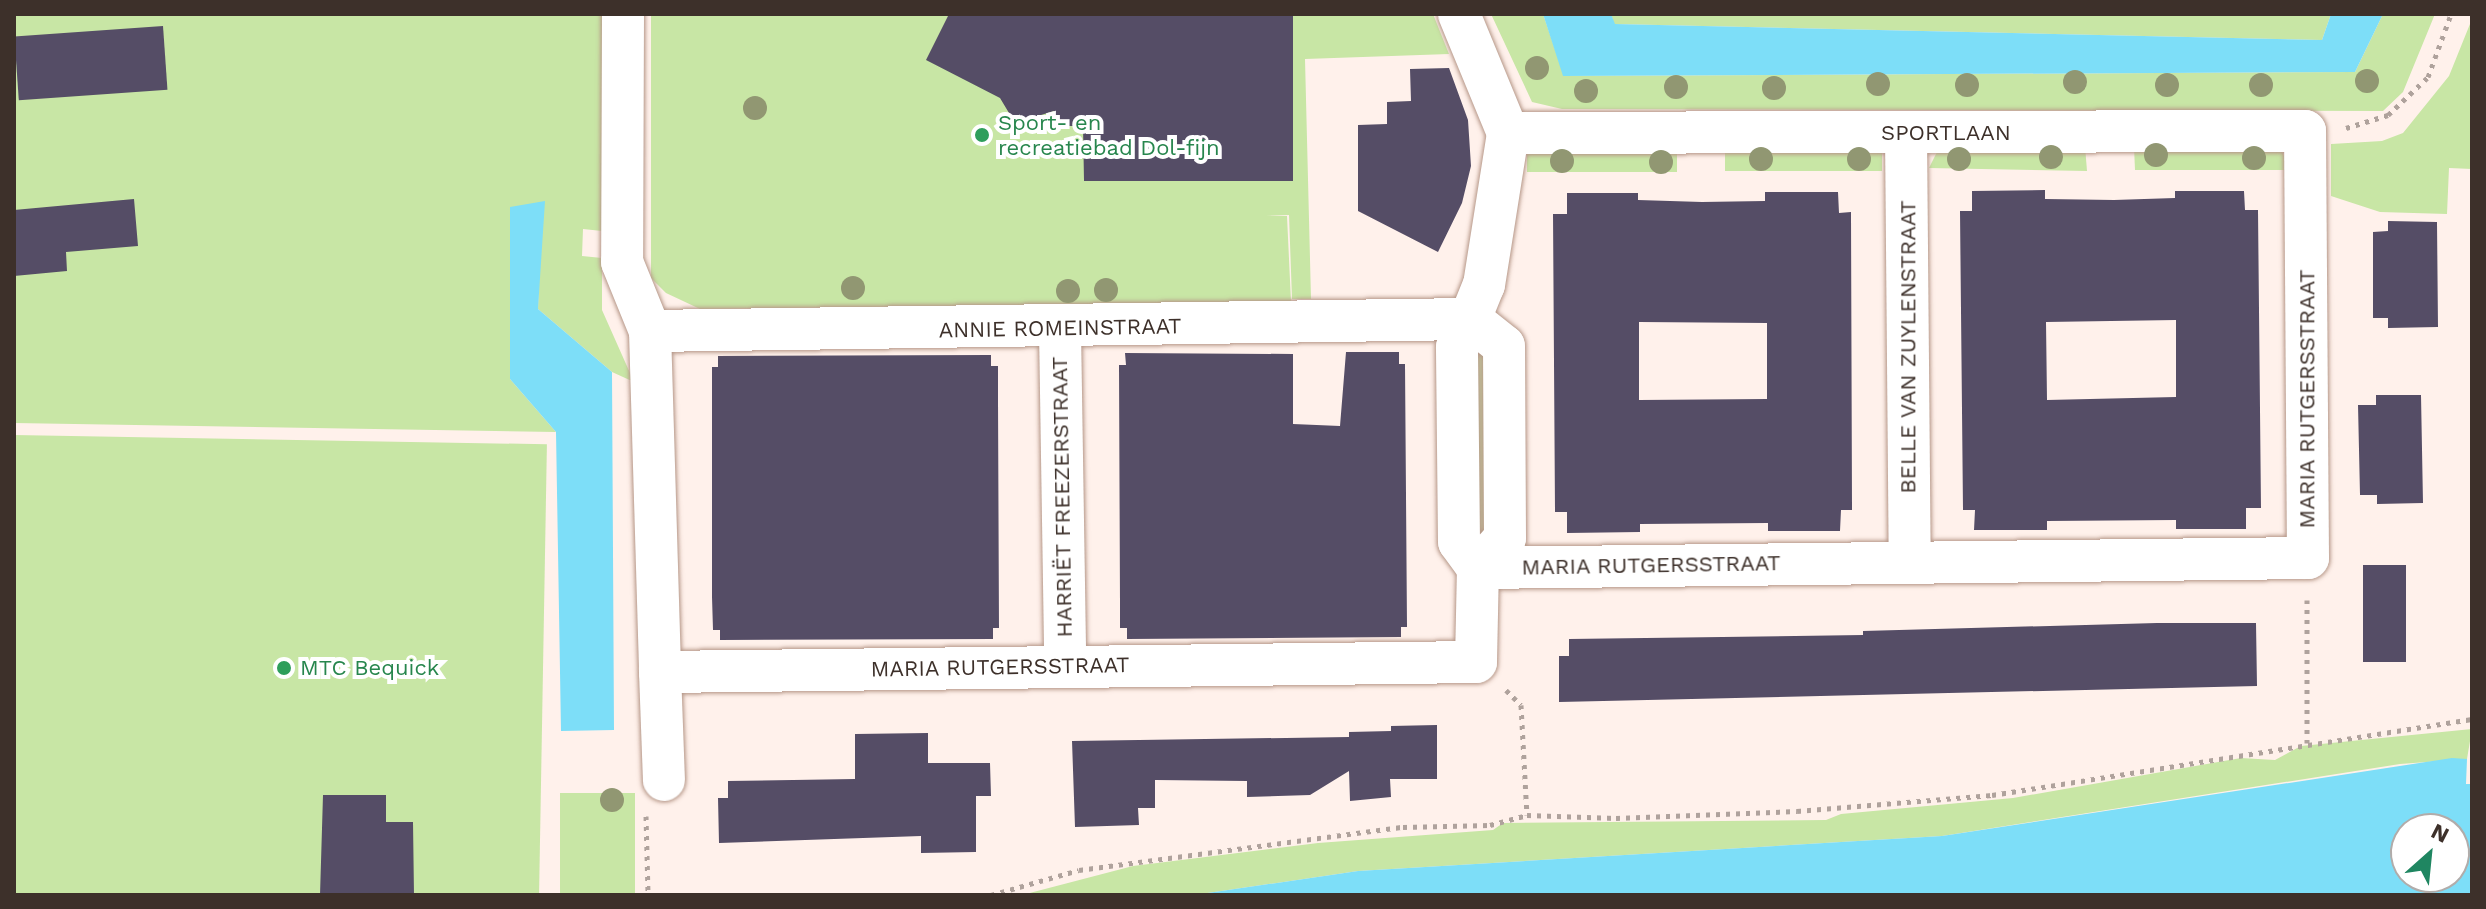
<!DOCTYPE html>
<meta charset="utf-8">
<style>
body{margin:0}
#map{position:relative;width:2486px;height:909px;overflow:hidden;background:#fff1eb;font-family:"Work Sans",sans-serif}
div>[style]{position:absolute}
[style*='--x']{left:calc(var(--x)*1px);top:calc(var(--y)*1px);width:calc(var(--w)*1px);rotate:calc(var(--a)*1deg)}
.green>*{inset:0;background:#c8e6a5;transform-origin:0 0}
.water>*{inset:0;background:#7ddef8}
.building>*{inset:0;background:#554d66;transform-origin:0 0}
.path>*{height:5px;margin-top:-2.5px;transform-origin:0;background:repeating-linear-gradient(90deg,#afa29c 0 4px,transparent 0 10px)}
.roads{filter:drop-shadow(0 0 2px #b69788) drop-shadow(0 0 2px #b69788)}
.street>*{height:42px;margin:-21px;padding:0 21px;transform-origin:21px;border-radius:21px;background:#fff}
.trees>*{width:24px;height:24px;margin:-12px;border-radius:50%;background:#919772}
.dots>*{width:22px;height:22px;translate:-50% -50%;box-sizing:border-box;border:4px solid #fff;border-radius:50%}
span{translate:-50% -50%;white-space:nowrap;text-align:center;line-height:1.15;-webkit-text-stroke:8px #fff;paint-order:stroke}
.leisure-label{font-size:22px;color:#27864d}
.left{translate:0 -50%;text-align:left}
.street-label{font-size:22px;color:#3d302a}
.frame{position:absolute;inset:0;border:16px solid #3d302a;pointer-events:none}
.north{position:absolute;left:2390px;top:813px;width:80px;height:80px;box-sizing:border-box;background:#fff;border:2px solid #b1acaa;border-radius:50%;rotate:27deg;font-size:22px;font-weight:700;line-height:32px;text-align:center;color:#3d302a}
.north::after{content:'';display:block;margin:auto;width:28px;height:36px;background:#1f8661;clip-path:polygon(50% 0,100% 100%,50% 72%,0 100%)}
</style>
<div id="map">
<div class="green">
<i style="clip-path:polygon(14px 14px,603px 14px,602px 231px,583px 229px,582px 256px,602px 258px,602px 310px,634px 382px,612px 372px,538px 309px,539px 274px,510px 208px,510px 379px,556px 432px,14px 423px)"></i>
<i style="clip-path:polygon(651px 14px,1433px 14px,1449px 54px,1305px 59px,1311px 299px,1292px 299px,1289px 215px,1266px 216px,1287px 216px,1291px 302px,700px 309px,666px 293px,651px 278px)"></i>
<i style="clip-path:polygon(1491px 14px,1543px 14px,1564px 76px,2355px 72px,2383px 14px,2435px 14px,2403px 92px,2383px 111px,1562px 109px,1532px 102px)"></i>
<i style="clip-path:polygon(1611px 14px,2331px 14px,2322px 40px,1614px 24px)"></i>
<i style="clip-path:polygon(2472px 19px,2472px 169px,2449px 168px,2447px 214px,2380px 212px,2331px 196px,2331px 144px,2382px 141px,2403px 133px,2449px 76px)"></i>
<i style="clip-path:polygon(2085px 146px,2087px 171px,1929px 168px,1938px 150px)"></i>
<i style="clip-path:polygon(2134px 147px,2281px 149px,2290px 170px,2135px 170px)"></i>
<i style="left:1725px;top:149px;width:157px;height:22px"></i>
<i style="left:1677px;top:150px;width:22px;height:150px;rotate:90deg"></i>
<i style="clip-path:polygon(1486px 350px,1490px 540px,1476px 534px,1476px 351px)"></i>
<i style="left:14px;top:435px;width:533px;height:460px;rotate:1deg"></i>
<i style="clip-path:polygon(2472px 729px,2467px 759px,2400px 764px,1942px 836px,1358px 871px,1194px 895px,1022px 895px,1133px 866px,1318px 843px,1493px 830px,1503px 823px,1826px 820px,1841px 814px,2013px 798px,2241px 758px,2275px 760px,2301px 746px)"></i>
<i style="left:560px;top:793px;width:75px;height:102px"></i>
</div>
<div class="water">
<i style="clip-path:polygon(1543px 14px,1611px 14px,1615px 24px,2322px 40px,2331px 14px,2383px 14px,2355px 72px,1563px 76px)"></i>
<i style="clip-path:polygon(545px 201px,538px 309px,612px 372px,614px 730px,561px 731px,556px 432px,510px 379px,510px 207px)"></i>
<i style="clip-path:polygon(evenodd,2452px 758px,2467px 759px,2466px 784px,2472px 784px,2472px 895px,1194px 895px,1358px 871px,1942px 836px,2452px 758px,2406px 829px,2454px 829px,2454px 877px,2406px 877px,2406px 829px)"></i>
</div>
<div class="building">
<i style="clip-path:polygon(949px 14px,1293px 14px,1293px 181px,1084px 181px,1083px 126px,1054px 126px,1054px 111px,1015px 123px,1000px 98px,926px 60px)"></i>
<i style="left:163px;top:26px;width:64px;height:149px;rotate:86deg"></i>
<i style="clip-path:polygon(1449px 68px,1468px 120px,1471px 166px,1462px 203px,1438px 252px,1358px 211px,1358px 125px,1387px 124px,1387px 102px,1411px 101px,1410px 69px)"></i>
<i style="clip-path:polygon(evenodd,2045px 190px,2045px 199px,2114px 200px,2175px 198px,2175px 191px,2244px 191px,2245px 210px,2258px 210px,2261px 508px,2246px 508px,2246px 529px,2176px 529px,2176px 520px,2047px 521px,2047px 530px,1974px 530px,1975px 510px,1963px 510px,1960px 211px,1972px 211px,1972px 191px,2045px 190px,2176px 320px,2176px 397px,2047px 400px,2046px 322px,2176px 320px)"></i>
<i style="clip-path:polygon(evenodd,1765px 192px,1838px 192px,1839px 213px,1851px 212px,1852px 510px,1841px 510px,1840px 531px,1768px 531px,1768px 523px,1640px 524px,1640px 532px,1567px 533px,1567px 512px,1555px 512px,1553px 214px,1567px 214px,1567px 193px,1638px 193px,1638px 200px,1702px 202px,1765px 201px,1765px 192px,1639px 322px,1767px 323px,1767px 399px,1639px 400px,1639px 322px)"></i>
<i style="clip-path:polygon(134px 199px,138px 246px,66px 252px,67px 271px,14px 276px,14px 210px)"></i>
<i style="clip-path:polygon(2388px 221px,2437px 222px,2438px 327px,2388px 328px,2388px 318px,2373px 318px,2373px 232px,2388px 231px)"></i>
<i style="clip-path:polygon(1346px 352px,1399px 352px,1399px 364px,1405px 364px,1407px 627px,1401px 627px,1401px 637px,1127px 639px,1127px 628px,1120px 628px,1120px 604px,1119px 365px,1126px 365px,1125px 353px,1293px 354px,1293px 424px,1340px 426px)"></i>
<i style="clip-path:polygon(991px 355px,991px 366px,998px 366px,998px 399px,999px 628px,993px 628px,993px 639px,720px 640px,720px 630px,713px 630px,712px 597px,712px 367px,718px 367px,718px 356px)"></i>
<i style="clip-path:polygon(2376px 395px,2421px 395px,2423px 503px,2377px 504px,2377px 495px,2360px 495px,2358px 405px,2376px 405px)"></i>
<i style="left:2363px;top:565px;width:43px;height:97px"></i>
<i style="clip-path:polygon(2157px 623px,2256px 623px,2257px 686px,1559px 702px,1559px 656px,1569px 656px,1569px 639px,1863px 635px,1863px 631px)"></i>
<i style="clip-path:polygon(1437px 725px,1437px 779px,1390px 779px,1391px 797px,1350px 801px,1349px 771px,1310px 795px,1247px 797px,1247px 781px,1155px 780px,1155px 808px,1138px 808px,1139px 825px,1075px 827px,1072px 741px,1349px 737px,1349px 732px,1391px 731px,1391px 726px)"></i>
<i style="clip-path:polygon(928px 733px,928px 763px,990px 763px,991px 796px,976px 796px,976px 852px,921px 853px,921px 836px,719px 843px,718px 798px,728px 798px,728px 781px,855px 779px,855px 734px)"></i>
<i style="clip-path:polygon(323px 795px,386px 795px,386px 822px,413px 822px,414px 895px,320px 895px)"></i>
</div>
<div class="path">
<i style="--x:2346;--y:128;--w:44;--a:-17.2"></i>
<i style="--x:2388;--y:115;--w:55;--a:-43.5"></i>
<i style="--x:2428;--y:77;--w:67;--a:-69.9"></i>
<i style="--x:1506;--y:690;--w:21;--a:45"></i>
<i style="--x:1521;--y:705;--w:110;--a:86.9"></i>
<i style="--x:2307;--y:743;--w:143;--a:-90"></i>
<i style="--x:646;--y:816;--w:79;--a:88.5"></i>
<i style="--x:991;--y:895;--w:91;--a:-15.9"></i>
<i style="--x:1079;--y:870;--w:327;--a:-7.6"></i>
<i style="--x:1403;--y:827;--w:87;--a:-1.3"></i>
<i style="--x:1490;--y:825;--w:38;--a:-15"></i>
<i style="--x:1527;--y:815;--w:89;--a:1.9"></i>
<i style="--x:1616;--y:818;--w:181;--a:-2.2"></i>
<i style="--x:1797;--y:811;--w:196;--a:-4.7"></i>
<i style="--x:1992;--y:795;--w:486;--a:-9"></i>
</div>
<div class="roads">
<div class="street">
<i style="--x:623;--y:14;--w:248;--a:90.2"></i>
<i style="--x:622;--y:262;--w:74;--a:67.9"></i>
<i style="--x:650;--y:331;--w:341;--a:88.3"></i>
<i style="--x:660;--y:672;--w:816;--a:-0.7"></i>
<i style="--x:1476;--y:662;--w:94;--a:-88.8"></i>
<i style="--x:1478;--y:568;--w:830;--a:-0.69"></i>
<i style="--x:2308;--y:558;--w:427;--a:-90.4"></i>
<i style="--x:2305;--y:131;--w:797;--a:179.86"></i>
<i style="--x:1508;--y:133;--w:129;--a:-112.4"></i>
<i style="--x:1906;--y:133;--w:428;--a:89.5"></i>
<i style="--x:1470;--y:319;--w:43;--a:38.5"></i>
<i style="--x:1504;--y:346;--w:192;--a:89.7"></i>
<i style="--x:1505;--y:538;--w:40;--a:132"></i>
<i style="--x:1478;--y:568;--w:32;--a:-126"></i>
<i style="--x:1459;--y:542;--w:195;--a:-90.6"></i>
<i style="--x:1457;--y:347;--w:31;--a:-65"></i>
<i style="--x:1060;--y:329;--w:337;--a:89.1"></i>
<i style="--x:650;--y:331;--w:820;--a:-0.84"></i>
<i style="--x:1470;--y:319;--w:37;--a:-68"></i>
<i style="--x:1484;--y:285;--w:154;--a:-81"></i>
<i style="--x:660;--y:672;--w:108;--a:87.9"></i>
</div>
</div>
<div class="trees">
<i style="left:1537px;top:68px"></i>
<i style="left:2367px;top:81px"></i>
<i style="left:2075px;top:82px"></i>
<i style="left:1878px;top:84px"></i>
<i style="left:1967px;top:85px"></i>
<i style="left:2167px;top:85px"></i>
<i style="left:2261px;top:85px"></i>
<i style="left:1676px;top:87px"></i>
<i style="left:1774px;top:88px"></i>
<i style="left:1586px;top:91px"></i>
<i style="left:755px;top:108px"></i>
<i style="left:2156px;top:155px"></i>
<i style="left:2051px;top:157px"></i>
<i style="left:2254px;top:158px"></i>
<i style="left:1761px;top:159px"></i>
<i style="left:1859px;top:159px"></i>
<i style="left:1959px;top:159px"></i>
<i style="left:1562px;top:161px"></i>
<i style="left:1661px;top:162px"></i>
<i style="left:853px;top:288px"></i>
<i style="left:1106px;top:290px"></i>
<i style="left:1068px;top:291px"></i>
<i style="left:612px;top:800px"></i>
</div>
<div class="dots">
<i style="left:982px;top:135px;background:#2e9e5b"></i>
<i style="left:284px;top:668px;background:#2e9e5b"></i>
</div>
<div class="leisure-label">
<span class="left" style="left:998px;top:135px">Sport- en<br>recreatiebad Dol-fijn</span>
<span class="left" style="left:300px;top:668px">MTC Bequick</span>
</div>
<div class="street-label">
<span style="left:1946px;top:133px">SPORTLAAN</span>
<span style="left:1060px;top:328px;rotate:-1deg">ANNIE ROMEINSTRAAT</span>
<span style="left:1908px;top:347px;rotate:-90deg">BELLE VAN ZUYLENSTRAAT</span>
<span style="left:2307px;top:399px;rotate:-90deg">MARIA RUTGERSSTRAAT</span>
<span style="left:1062px;top:497px;rotate:-91deg">HARRIËT FREEZERSTRAAT</span>
<span style="left:1651px;top:565px;rotate:-1deg">MARIA RUTGERSSTRAAT</span>
<span style="left:1000px;top:667px;rotate:-1deg">MARIA RUTGERSSTRAAT</span>
</div>
<div class="frame"></div>
<div class="north">N</div>
</div>
